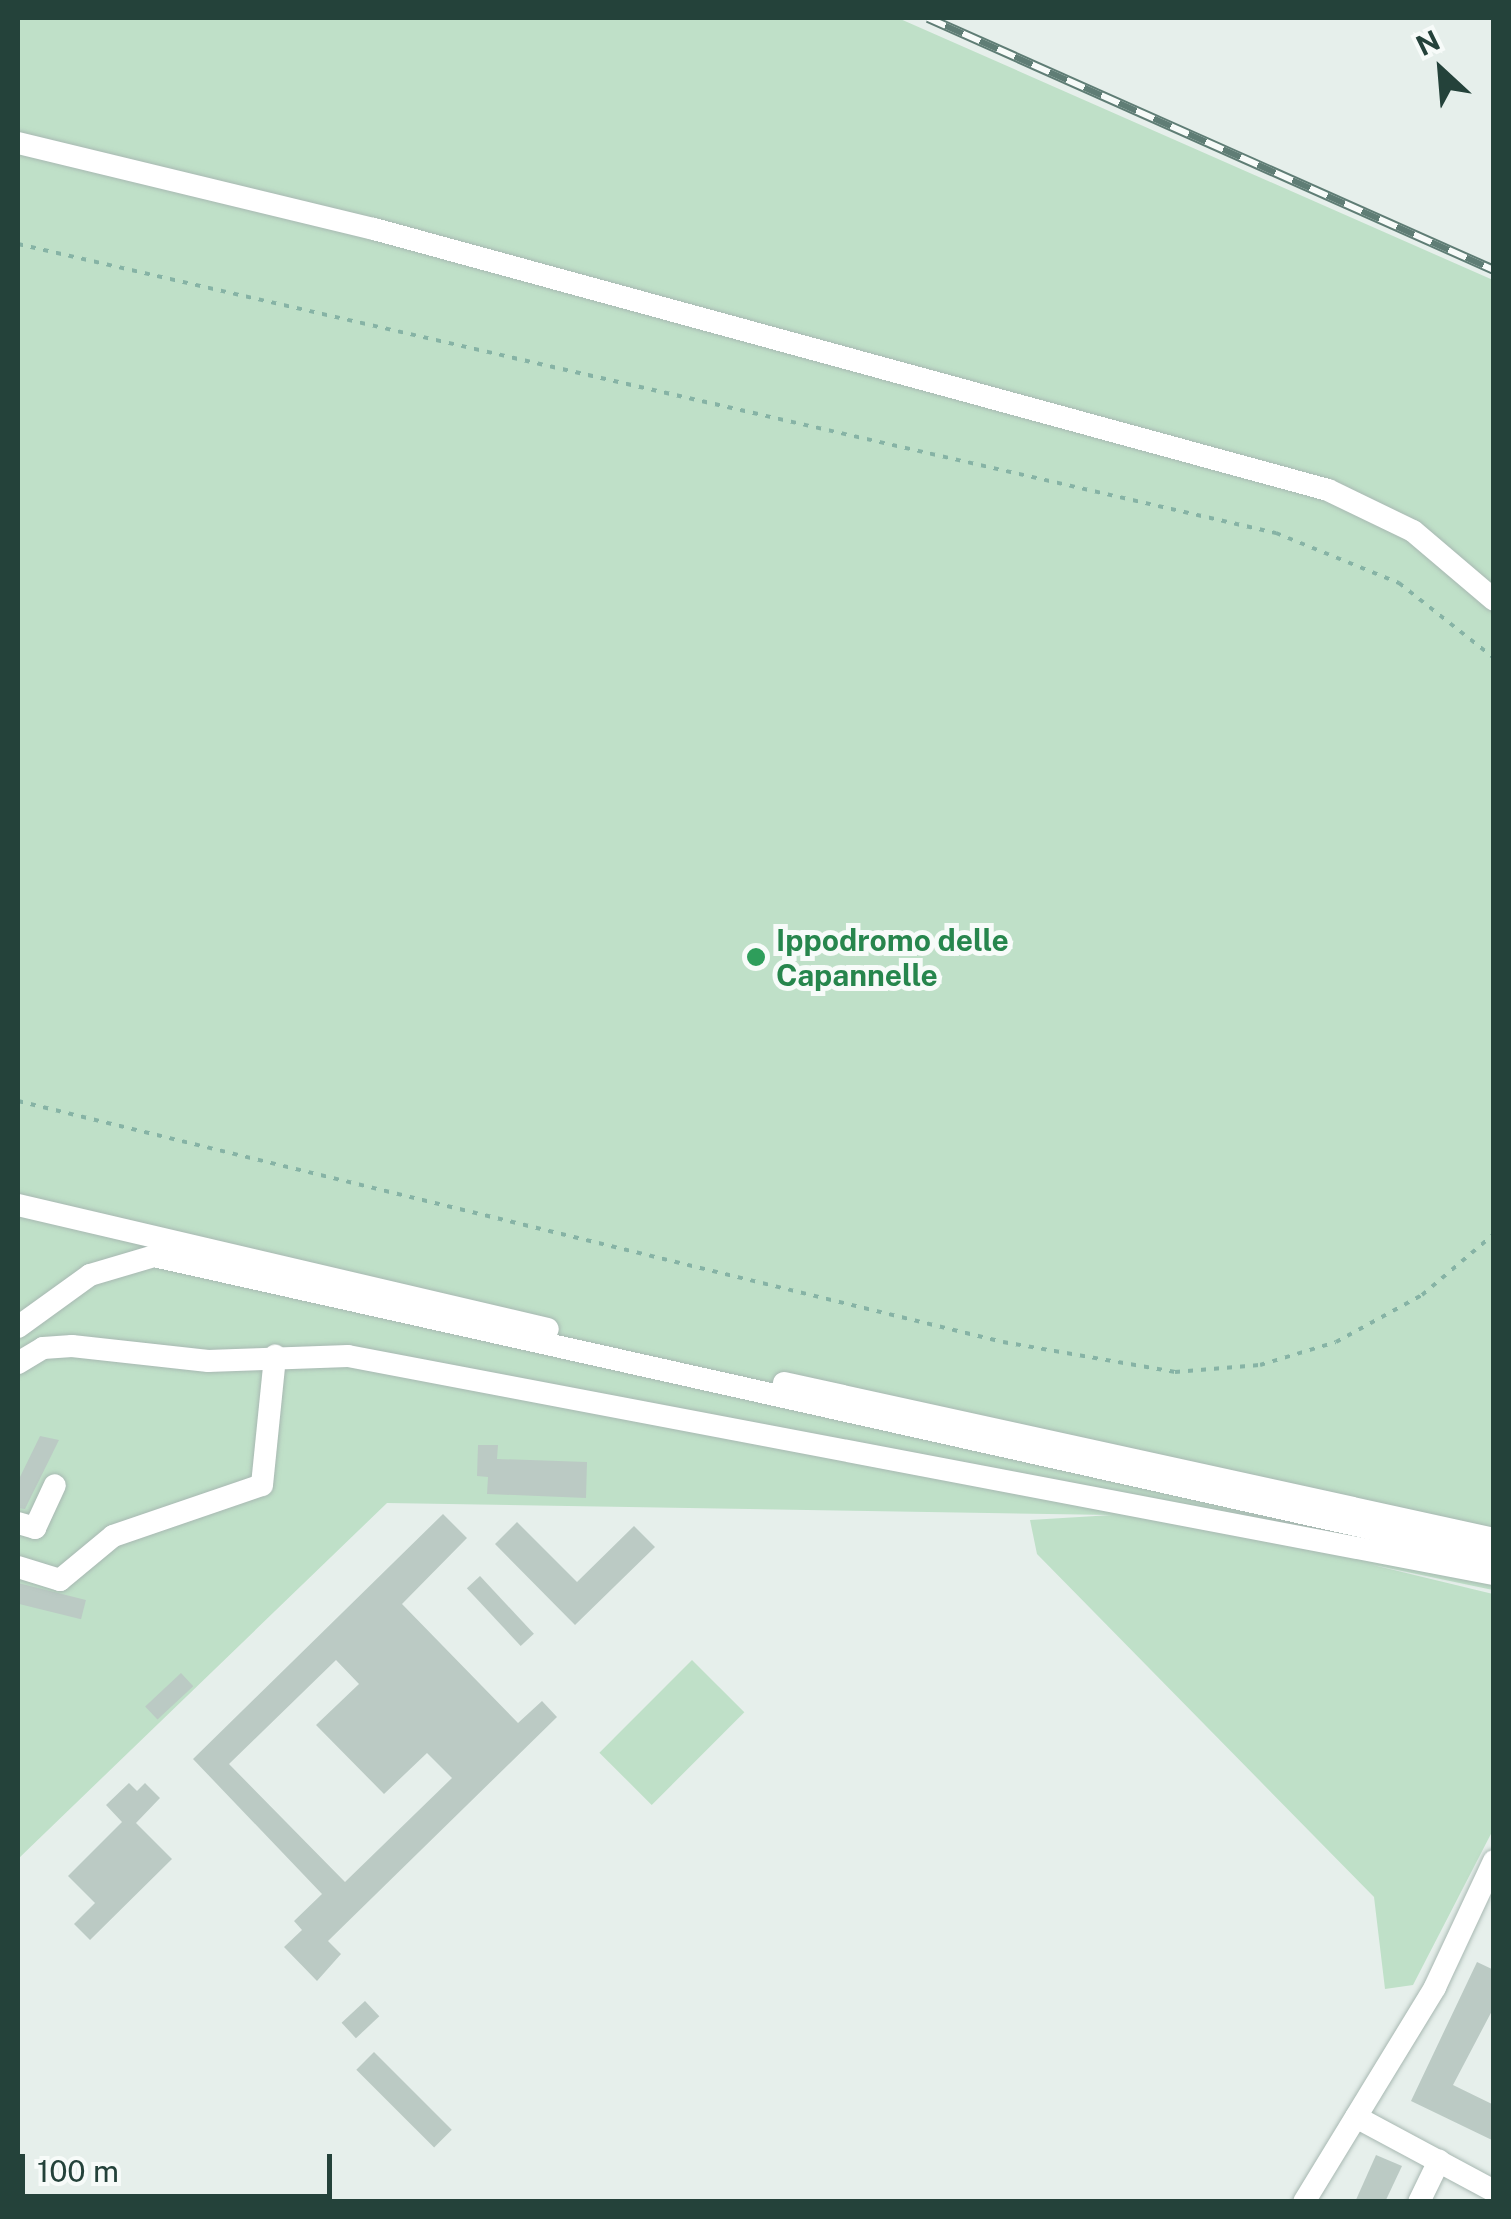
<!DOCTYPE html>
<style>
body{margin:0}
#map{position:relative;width:1511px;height:2219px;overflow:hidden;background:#e6efeb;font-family:"Public Sans",sans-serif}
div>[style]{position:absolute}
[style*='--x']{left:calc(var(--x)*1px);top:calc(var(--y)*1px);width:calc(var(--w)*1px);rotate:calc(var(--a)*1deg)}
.green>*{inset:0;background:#bfe0c8;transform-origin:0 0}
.building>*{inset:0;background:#bbcac4;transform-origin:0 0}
.path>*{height:4px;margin-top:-2px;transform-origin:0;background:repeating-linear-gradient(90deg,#86b3a5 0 5px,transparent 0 13px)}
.roads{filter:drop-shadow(0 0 2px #a8b8b2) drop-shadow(0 0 2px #a8b8b2)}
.minor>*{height:22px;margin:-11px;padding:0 11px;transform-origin:11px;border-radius:11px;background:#fff}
.rail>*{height:10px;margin-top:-5px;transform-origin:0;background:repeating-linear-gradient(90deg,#f7fbf9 0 19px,#5f7d75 0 38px);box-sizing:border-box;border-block:2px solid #5f7d75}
.dots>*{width:28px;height:28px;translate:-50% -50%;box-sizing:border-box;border:5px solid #f7fbf9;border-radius:50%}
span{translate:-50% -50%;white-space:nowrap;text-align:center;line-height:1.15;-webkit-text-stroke:10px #f7fbf9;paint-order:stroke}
.leisure-label{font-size:30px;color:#27864d;font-weight:700}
.left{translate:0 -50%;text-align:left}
.frame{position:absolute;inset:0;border:20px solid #24423a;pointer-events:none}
.north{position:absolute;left:1391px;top:20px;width:100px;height:100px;-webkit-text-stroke:8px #f7fbf9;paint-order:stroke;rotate:334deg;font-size:28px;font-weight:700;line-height:40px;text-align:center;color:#24423a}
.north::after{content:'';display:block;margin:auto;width:35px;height:45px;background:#24423a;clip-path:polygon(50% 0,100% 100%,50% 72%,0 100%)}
.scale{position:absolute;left:20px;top:2154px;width:312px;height:45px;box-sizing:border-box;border:5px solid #24423a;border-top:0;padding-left:12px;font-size:30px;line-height:35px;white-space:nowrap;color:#24423a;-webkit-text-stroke:8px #f7fbf9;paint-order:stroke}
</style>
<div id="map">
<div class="green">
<i style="clip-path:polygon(18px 18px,898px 18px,1493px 280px,1493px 1590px,1369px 1564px,1493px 1594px,1494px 1828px,1413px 1985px,1385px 1989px,1374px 1897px,1037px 1554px,1030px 1520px,1112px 1515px,387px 1503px,18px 1859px)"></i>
<i style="left:692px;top:1660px;width:74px;height:131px;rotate:45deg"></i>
</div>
<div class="building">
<i style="clip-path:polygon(40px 1436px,59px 1440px,25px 1509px,18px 1508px,18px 1481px)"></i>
<i style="clip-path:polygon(478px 1445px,498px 1445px,497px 1459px,587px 1462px,586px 1498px,487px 1494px,488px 1477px,477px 1476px)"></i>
<i style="clip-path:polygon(evenodd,443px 1514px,467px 1538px,402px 1604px,518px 1723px,542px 1701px,557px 1717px,328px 1941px,341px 1954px,317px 1981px,284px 1947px,302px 1930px,294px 1921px,322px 1894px,193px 1759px,443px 1514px,336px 1660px,359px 1684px,316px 1725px,384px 1794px,427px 1753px,452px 1778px,345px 1882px,229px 1764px,336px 1660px)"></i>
<i style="clip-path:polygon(517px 1522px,577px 1582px,634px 1526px,655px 1547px,575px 1625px,495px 1544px)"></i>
<i style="left:480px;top:1576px;width:79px;height:18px;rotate:47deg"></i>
<i style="left:18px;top:1583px;width:70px;height:20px;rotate:14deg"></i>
<i style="left:181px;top:1673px;width:18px;height:49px;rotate:47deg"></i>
<i style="clip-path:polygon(129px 1783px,137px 1791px,145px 1783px,160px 1798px,136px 1823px,172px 1859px,90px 1940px,74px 1924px,95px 1903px,68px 1876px,122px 1822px,106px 1805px)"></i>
<i style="clip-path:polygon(1477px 1962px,1494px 1970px,1494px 2007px,1453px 2085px,1494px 2105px,1494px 2141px,1411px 2101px)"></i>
<i style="left:365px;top:2001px;width:21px;height:32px;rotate:47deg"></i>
<i style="left:374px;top:2052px;width:110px;height:25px;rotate:45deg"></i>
<i style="clip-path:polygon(1376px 2155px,1402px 2166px,1385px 2202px,1355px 2202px)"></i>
</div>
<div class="path">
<i style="--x:18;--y:244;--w:1291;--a:12.94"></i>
<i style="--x:1276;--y:533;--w:133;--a:22.1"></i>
<i style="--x:1399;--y:583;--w:121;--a:38.3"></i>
<i style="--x:18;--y:1101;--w:1014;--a:13.75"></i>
<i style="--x:1003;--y:1342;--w:175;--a:9.9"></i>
<i style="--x:1175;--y:1372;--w:85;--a:-4.7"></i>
<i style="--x:1260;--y:1365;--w:79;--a:-16.8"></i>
<i style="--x:1336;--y:1342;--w:98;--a:-28.7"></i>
<i style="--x:1422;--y:1295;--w:94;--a:-40.3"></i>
</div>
<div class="roads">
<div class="minor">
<i style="--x:18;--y:143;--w:366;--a:13.6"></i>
<i style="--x:374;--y:229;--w:989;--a:15.3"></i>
<i style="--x:1328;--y:490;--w:94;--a:25.8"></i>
<i style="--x:1413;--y:531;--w:106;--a:40.4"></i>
<i style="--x:18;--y:1205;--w:544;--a:13.17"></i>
<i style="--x:18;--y:1327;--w:89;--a:-35.8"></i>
<i style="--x:90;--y:1275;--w:67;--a:-16.5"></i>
<i style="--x:154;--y:1256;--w:1373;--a:12.62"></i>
<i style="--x:18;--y:1363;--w:29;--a:-31"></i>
<i style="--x:43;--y:1348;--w:29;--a:-4"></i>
<i style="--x:72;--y:1346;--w:137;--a:6.3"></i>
<i style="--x:208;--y:1361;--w:140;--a:-2"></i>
<i style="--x:348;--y:1356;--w:1167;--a:10.77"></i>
<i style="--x:784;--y:1383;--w:727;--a:12.39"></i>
<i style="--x:18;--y:1523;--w:18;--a:16"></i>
<i style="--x:35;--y:1528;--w:47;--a:-65.1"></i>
<i style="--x:18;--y:1567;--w:44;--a:17.2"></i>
<i style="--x:60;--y:1580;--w:69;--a:-39.7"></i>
<i style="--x:113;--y:1536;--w:157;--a:-18.9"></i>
<i style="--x:262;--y:1485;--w:130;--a:-84.2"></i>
<i style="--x:1356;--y:2117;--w:157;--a:28.2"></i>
<i style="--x:1304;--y:2202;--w:252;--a:-58.6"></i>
<i style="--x:1435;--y:1987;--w:139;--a:-64.9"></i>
<i style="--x:1419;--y:2202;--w:46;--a:-64"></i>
</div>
</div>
<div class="rail">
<i style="--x:928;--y:18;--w:620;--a:24"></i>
</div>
<div class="dots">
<i style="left:756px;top:957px;background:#2e9e5b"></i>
</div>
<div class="leisure-label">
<span class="left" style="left:776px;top:957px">Ippodromo delle<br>Capannelle</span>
</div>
<div class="frame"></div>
<div class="north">N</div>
<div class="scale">100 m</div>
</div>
